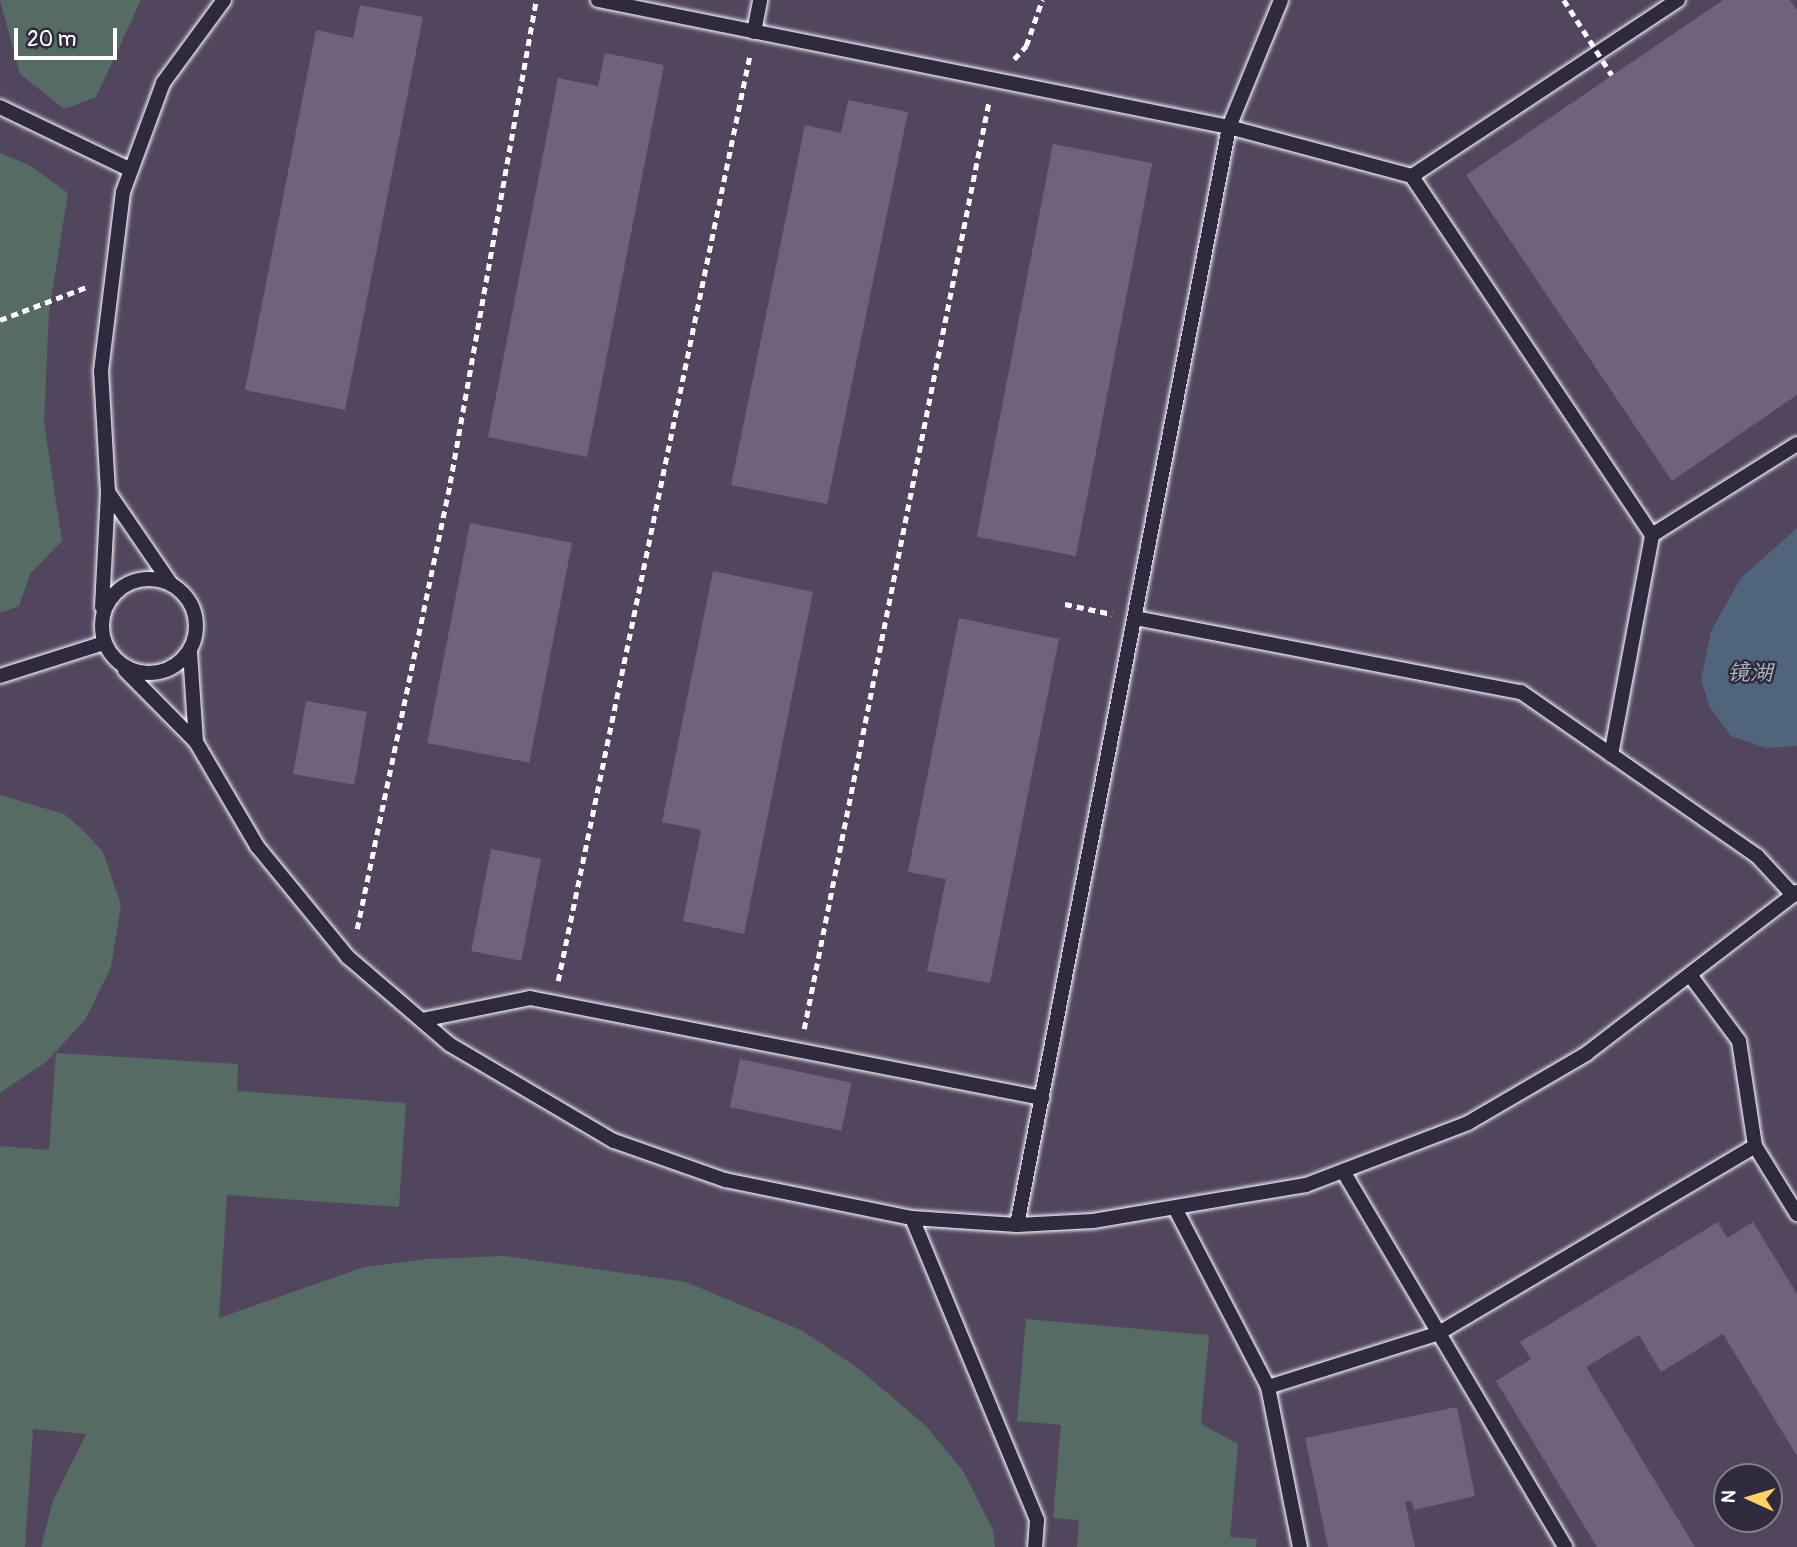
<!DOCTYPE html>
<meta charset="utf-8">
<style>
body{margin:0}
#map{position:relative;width:1797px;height:1547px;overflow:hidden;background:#433a50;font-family:Pangolin,"LXGW WenKai TC",sans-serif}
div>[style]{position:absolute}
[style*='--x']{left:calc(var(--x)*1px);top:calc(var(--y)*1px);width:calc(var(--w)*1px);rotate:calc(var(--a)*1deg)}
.built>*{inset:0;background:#51465d}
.green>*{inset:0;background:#576b65}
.water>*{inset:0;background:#50657c}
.building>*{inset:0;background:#72617c;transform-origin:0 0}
.path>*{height:4.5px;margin-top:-2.25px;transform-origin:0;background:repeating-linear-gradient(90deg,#fff 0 7px,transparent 0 12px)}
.roads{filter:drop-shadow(0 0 2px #fff) drop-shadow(0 0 2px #fff)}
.lane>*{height:14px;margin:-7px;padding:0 7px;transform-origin:7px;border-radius:7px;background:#2f2a3d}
.lane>.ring{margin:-7px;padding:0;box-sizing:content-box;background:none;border:14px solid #2f2a3d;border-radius:50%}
.path-bridge>*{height:4.5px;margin-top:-2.25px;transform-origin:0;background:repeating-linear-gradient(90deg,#fff 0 7px,transparent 0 12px)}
span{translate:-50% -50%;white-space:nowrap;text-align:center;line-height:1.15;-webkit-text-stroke:5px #2f2a3d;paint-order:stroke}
.water-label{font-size:23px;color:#b0bac4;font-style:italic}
.north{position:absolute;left:1713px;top:1463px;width:70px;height:70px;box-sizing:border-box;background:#2f2a3d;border:2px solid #827f8b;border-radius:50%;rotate:274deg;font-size:19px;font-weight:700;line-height:28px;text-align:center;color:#fff}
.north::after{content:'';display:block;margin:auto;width:24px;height:32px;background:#ffd166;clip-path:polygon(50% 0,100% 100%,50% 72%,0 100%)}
.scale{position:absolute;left:14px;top:28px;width:103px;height:32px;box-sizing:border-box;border:4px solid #fff;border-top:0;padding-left:9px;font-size:21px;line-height:24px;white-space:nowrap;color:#fff;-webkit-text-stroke:5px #2f2a3d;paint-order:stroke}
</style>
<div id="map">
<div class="built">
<i style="clip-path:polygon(evenodd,0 0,1797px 0,1797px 1547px,0 1547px,0 0,1727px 1477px,1769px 1477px,1769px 1519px,1727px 1519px,1727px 1477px)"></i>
</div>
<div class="green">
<i style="clip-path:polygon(0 0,141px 0,96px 97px,64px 109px,20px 74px)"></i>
<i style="clip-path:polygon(0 153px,29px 165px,68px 193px,49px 312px,44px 422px,62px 541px,30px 574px,19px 606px,0 613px)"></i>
<i style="clip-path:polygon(0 795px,64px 814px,82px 829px,103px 852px,121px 905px,111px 967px,85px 1020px,46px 1062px,0 1093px)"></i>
<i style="clip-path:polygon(56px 1053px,238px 1064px,237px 1091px,406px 1103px,399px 1207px,227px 1195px,219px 1318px,364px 1267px,427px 1259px,505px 1256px,686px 1282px,803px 1331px,859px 1369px,926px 1426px,963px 1471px,993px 1530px,995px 1547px,41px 1547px,53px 1501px,86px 1434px,33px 1429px,25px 1547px,0 1547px,0 1146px,49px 1150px)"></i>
<i style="clip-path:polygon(1026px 1319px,1209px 1335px,1201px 1424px,1238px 1444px,1230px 1537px,1257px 1539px,1256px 1547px,1077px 1547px,1079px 1520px,1053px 1518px,1061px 1425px,1017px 1421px)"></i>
</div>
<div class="water">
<i style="clip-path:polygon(1797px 528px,1797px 746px,1766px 748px,1731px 736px,1710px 708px,1701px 680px,1711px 631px,1741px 578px)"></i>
</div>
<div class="building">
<i style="clip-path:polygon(1723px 0,1790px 0,1797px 10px,1797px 395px,1672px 481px,1466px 175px)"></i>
<i style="clip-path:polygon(360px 5px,423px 17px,345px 410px,245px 390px,316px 30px,353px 38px)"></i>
<i style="clip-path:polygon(605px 53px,664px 65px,587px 457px,488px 437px,558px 78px,598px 86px)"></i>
<i style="clip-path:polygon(848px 100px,908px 112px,827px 504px,731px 485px,805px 125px,841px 133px)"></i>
<i style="left:1053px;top:144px;width:101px;height:400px;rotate:11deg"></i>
<i style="left:470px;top:523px;width:104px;height:224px;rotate:11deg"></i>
<i style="clip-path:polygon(713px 571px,813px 592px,744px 934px,683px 921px,701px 830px,662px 822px)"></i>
<i style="clip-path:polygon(959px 618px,1059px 639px,990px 983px,927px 971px,946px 879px,908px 872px)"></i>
<i style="left:306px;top:701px;width:62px;height:74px;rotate:10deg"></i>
<i style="left:491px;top:849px;width:51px;height:104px;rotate:11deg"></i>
<i style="left:740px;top:1059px;width:114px;height:49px;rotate:12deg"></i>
<i style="clip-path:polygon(1718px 1222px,1727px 1238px,1753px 1222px,1797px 1294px,1797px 1456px,1723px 1334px,1661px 1372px,1639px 1335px,1586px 1367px,1695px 1547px,1597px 1547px,1496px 1381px,1531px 1359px,1520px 1342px)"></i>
<i style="clip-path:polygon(1457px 1407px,1475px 1496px,1414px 1510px,1412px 1501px,1405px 1502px,1415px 1547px,1328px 1547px,1305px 1438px)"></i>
</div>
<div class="path">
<i style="--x:1014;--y:59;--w:18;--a:-47"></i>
<i style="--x:1026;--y:46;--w:49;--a:-70.8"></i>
<i style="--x:0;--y:320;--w:93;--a:-20.8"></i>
<i style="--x:1065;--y:604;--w:48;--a:12"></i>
<i style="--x:357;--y:929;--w:456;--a:-78.2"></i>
<i style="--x:450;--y:483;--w:491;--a:-79.9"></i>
<i style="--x:558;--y:981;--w:947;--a:-78.3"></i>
<i style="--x:804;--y:1029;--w:946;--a:-78.73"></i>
</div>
<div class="roads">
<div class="lane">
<i style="--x:598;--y:0;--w:644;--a:11.38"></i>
<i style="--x:1229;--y:127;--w:189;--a:15"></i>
<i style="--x:754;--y:32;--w:33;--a:-79"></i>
<i style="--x:0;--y:107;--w:145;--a:25.7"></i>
<i style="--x:108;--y:492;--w:121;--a:-93.3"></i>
<i style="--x:101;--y:371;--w:180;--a:-83"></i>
<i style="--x:123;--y:192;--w:116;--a:-69.8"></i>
<i style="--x:163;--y:83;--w:103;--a:-53.7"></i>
<i style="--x:1652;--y:535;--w:432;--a:-123.8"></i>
<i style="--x:1412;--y:176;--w:319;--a:-33.5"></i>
<i class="ring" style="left:102px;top:579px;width:80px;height:80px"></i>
<i style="--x:102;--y:607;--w:115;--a:-87"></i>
<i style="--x:108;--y:492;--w:112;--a:55.6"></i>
<i style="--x:1135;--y:618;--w:393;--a:10.9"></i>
<i style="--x:1521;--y:692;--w:287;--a:34.8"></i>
<i style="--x:1757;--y:856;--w:53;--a:47.3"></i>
<i style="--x:125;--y:670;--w:101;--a:45.4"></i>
<i style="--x:196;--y:742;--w:91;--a:-93.8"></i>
<i style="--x:0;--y:676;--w:109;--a:-17.6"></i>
<i style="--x:196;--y:742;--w:121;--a:59.6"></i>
<i style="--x:257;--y:846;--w:144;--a:50.7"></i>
<i style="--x:348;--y:957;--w:133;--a:40.7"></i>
<i style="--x:449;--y:1044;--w:191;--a:30.5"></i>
<i style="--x:614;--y:1141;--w:118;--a:19.4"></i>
<i style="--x:725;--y:1180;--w:191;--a:11.5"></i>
<i style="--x:912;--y:1218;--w:105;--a:3.8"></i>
<i style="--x:1017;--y:1225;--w:76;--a:-3"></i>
<i style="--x:1093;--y:1221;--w:216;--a:-9.6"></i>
<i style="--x:1306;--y:1185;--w:173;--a:-20.9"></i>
<i style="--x:1468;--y:1123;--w:137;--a:-30.3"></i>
<i style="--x:1586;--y:1054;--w:266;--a:-37.5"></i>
<i style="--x:1611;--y:755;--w:224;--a:-79.4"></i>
<i style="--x:1652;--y:535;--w:171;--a:-32.1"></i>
<i style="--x:1690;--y:975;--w:82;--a:53.4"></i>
<i style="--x:1739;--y:1041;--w:106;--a:81.3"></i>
<i style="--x:1755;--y:1146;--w:80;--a:58.3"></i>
<i style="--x:422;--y:1020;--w:110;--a:-11.5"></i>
<i style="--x:530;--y:998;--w:522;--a:11.05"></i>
<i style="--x:1343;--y:1171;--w:437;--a:59.4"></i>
<i style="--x:1176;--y:1210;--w:199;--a:62.5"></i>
<i style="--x:1268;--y:1387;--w:163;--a:78.7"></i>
<i style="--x:912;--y:1218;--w:327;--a:67.5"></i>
<i style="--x:1037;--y:1520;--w:27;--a:94"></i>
<i style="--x:1017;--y:1225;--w:1118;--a:-79.07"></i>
<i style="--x:1229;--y:127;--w:137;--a:-67.7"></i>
<i style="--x:1268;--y:1387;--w:179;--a:-17.5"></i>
<i style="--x:1439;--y:1333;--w:367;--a:-30.6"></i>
</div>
</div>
<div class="path-bridge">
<i style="--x:1564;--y:0;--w:89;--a:57.4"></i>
</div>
<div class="water-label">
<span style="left:1750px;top:673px">镜湖</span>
</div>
<div class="north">N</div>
<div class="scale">20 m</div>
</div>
